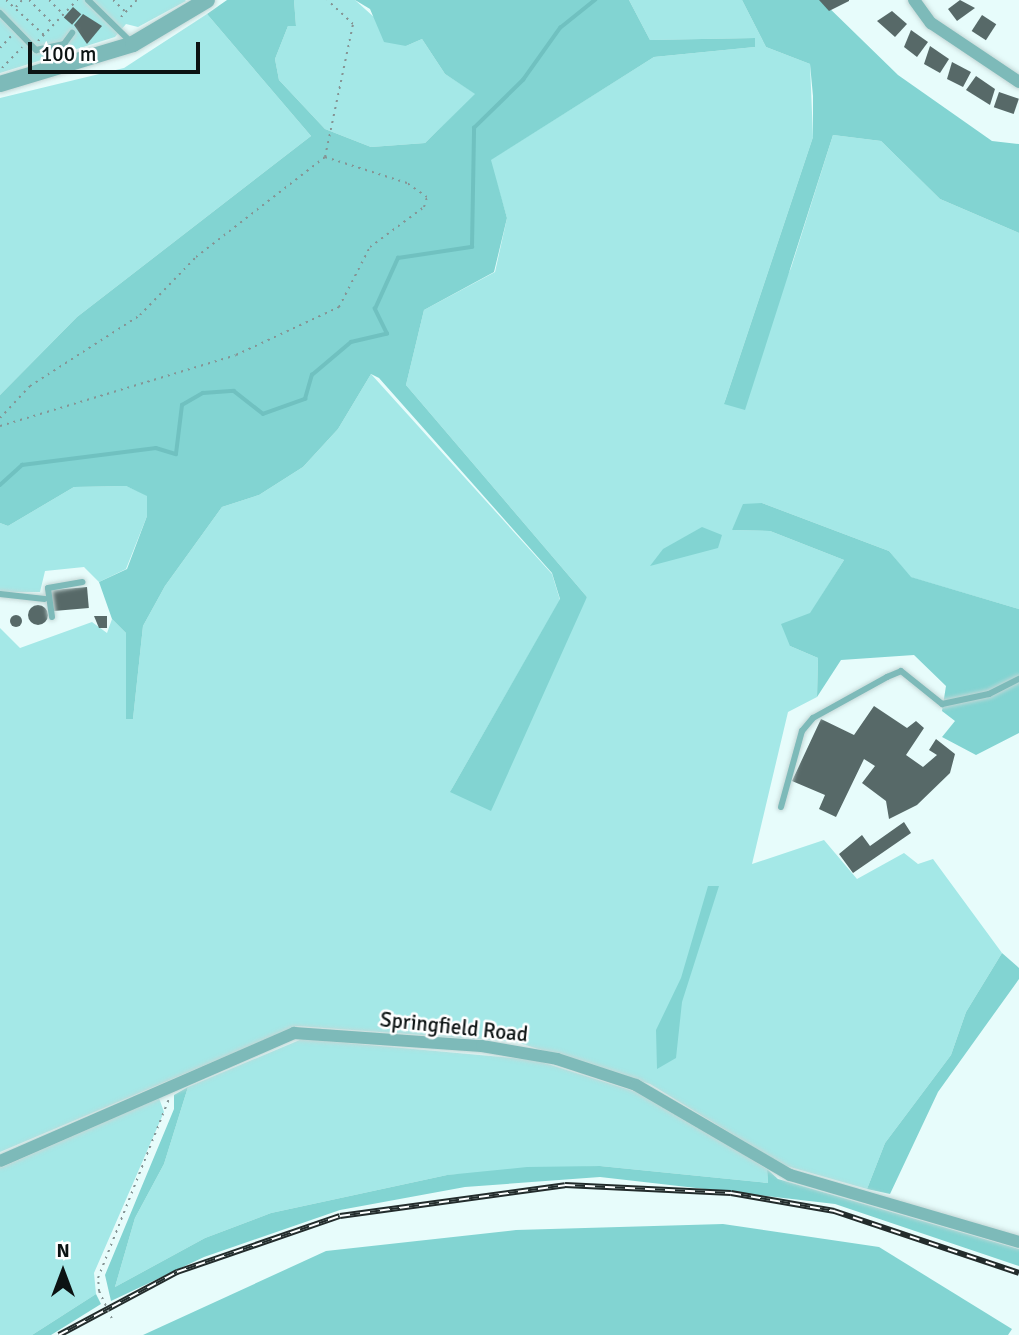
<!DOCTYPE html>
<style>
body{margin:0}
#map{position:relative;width:1019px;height:1335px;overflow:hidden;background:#e7fcfb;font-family:Signika,sans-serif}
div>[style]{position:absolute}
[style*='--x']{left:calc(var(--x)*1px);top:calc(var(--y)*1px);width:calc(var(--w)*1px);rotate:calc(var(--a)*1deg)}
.green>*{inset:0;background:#a4e8e7}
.forest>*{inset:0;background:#82d4d2}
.stream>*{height:3.5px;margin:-1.75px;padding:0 1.75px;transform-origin:1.75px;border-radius:1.75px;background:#70c1c0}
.building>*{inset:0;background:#576968;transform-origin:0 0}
.round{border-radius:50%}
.path>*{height:2px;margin-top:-1px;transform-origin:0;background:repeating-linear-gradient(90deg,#859494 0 2px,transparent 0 7px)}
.roads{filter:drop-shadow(0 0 2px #c4d7d6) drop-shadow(0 0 2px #c4d7d6)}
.service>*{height:6px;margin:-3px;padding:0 3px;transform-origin:3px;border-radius:3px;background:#7dbab9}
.minor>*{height:12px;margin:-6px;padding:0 6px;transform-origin:6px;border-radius:6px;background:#7dbab9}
.tertiary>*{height:16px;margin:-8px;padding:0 8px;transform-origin:8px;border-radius:8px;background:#7dbab9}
.rail>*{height:6px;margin-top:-3px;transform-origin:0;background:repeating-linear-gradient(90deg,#fff 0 10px,#232c2c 0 20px);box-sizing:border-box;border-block:2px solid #232c2c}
.path-bridge>*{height:2px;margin-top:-1px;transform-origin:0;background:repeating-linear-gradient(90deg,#859494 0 2px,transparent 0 7px)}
span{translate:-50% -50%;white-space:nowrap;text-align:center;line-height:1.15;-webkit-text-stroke:5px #fff;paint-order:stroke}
.street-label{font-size:21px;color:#0c1313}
.north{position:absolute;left:28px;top:1237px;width:70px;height:70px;-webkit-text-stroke:5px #fff;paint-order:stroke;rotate:0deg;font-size:19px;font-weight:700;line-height:28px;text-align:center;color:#0c1313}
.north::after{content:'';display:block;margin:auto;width:24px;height:32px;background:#0c1313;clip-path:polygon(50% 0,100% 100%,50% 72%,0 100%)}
.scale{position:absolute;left:28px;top:42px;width:172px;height:32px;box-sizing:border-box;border:4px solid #0c1313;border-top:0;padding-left:9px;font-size:21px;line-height:24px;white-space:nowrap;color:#0c1313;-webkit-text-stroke:5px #fff;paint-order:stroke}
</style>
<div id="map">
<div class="green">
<i style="clip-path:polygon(0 0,185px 0,186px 1px,138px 27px,126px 24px,115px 37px,0 73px)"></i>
<i style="clip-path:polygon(294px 0,355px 0,406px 46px,422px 39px,445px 74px,476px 94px,425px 143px,371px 147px,325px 129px,279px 80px,275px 59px,288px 26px,296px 26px)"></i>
<i style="clip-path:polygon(629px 0,742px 0,766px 47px,810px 64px,813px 137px,724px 404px,791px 268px,833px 135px,881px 141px,940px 199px,1019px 233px,1019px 609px,910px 577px,889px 551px,762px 503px,732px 530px,770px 531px,844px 560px,790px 646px,818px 658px,817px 697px,788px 712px,752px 864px,824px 840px,857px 879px,904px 853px,918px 864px,933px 859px,1002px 953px,966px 1012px,951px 1055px,885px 1143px,867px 1189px,783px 1165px,650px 1084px,516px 1042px,297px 1026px,0 1152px,0 628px,20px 648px,92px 622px,107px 633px,112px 619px,126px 633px,126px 718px,133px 719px,143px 626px,165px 586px,222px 507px,259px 495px,303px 467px,338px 429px,371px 374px,552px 574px,560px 600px,450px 792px,587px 597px,406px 385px,424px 310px,495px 272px,507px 218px,490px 160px,654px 57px,755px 47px,755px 38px,650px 40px)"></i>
<i style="clip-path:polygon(207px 14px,311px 136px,77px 317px,0 395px,0 98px,124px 68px)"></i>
<i style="clip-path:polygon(126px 486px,147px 495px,147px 516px,126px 569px,99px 582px,84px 567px,45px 571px,40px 592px,0 592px,0 523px,8px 526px,74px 487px)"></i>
<i style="clip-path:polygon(302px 1039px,535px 1060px,649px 1096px,767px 1169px,768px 1183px,600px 1166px,447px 1175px,271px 1213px,205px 1238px,115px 1287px,135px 1218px,164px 1164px,188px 1087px)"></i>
<i style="clip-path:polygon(159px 1098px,164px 1112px,94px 1273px,96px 1294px,32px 1335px,0 1335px,0 1168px)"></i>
</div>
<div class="forest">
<i style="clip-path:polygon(227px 0,294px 0,296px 26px,288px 26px,275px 59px,279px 80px,325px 129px,371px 147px,425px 143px,475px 94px,445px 74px,422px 39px,406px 46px,384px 42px,370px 9px,355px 0,629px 0,650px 40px,755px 38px,755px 47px,654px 57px,491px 160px,507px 218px,494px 272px,424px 310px,406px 385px,587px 597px,491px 811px,450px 792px,560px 599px,552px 573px,379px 378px,371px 374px,338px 429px,303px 467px,259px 495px,222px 507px,165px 586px,143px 626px,133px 719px,126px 719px,126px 633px,112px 619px,99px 582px,127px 569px,147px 516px,147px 496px,126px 486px,74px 487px,8px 526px,0 523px,0 395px,77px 317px,311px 136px,207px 14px)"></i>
<i style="clip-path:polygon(742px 0,821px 0,898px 75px,992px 141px,1019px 144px,1019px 233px,940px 199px,881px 141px,833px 135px,745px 410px,724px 404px,813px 137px,813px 96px,810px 64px,766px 47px)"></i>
<i style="clip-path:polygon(762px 503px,889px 551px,911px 577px,1019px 609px,1019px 733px,976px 755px,942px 737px,955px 721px,942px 711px,946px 686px,914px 655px,841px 660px,817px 697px,818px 658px,790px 646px,781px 624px,810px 613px,844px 560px,770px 531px,732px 530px,743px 504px)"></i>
<i style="clip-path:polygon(702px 527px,722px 535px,718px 548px,650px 566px,663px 549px)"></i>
<i style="clip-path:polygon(708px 886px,719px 886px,682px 1002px,676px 1058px,657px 1069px,656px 1030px,681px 978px)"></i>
<i style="clip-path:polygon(1002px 953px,1019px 968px,1019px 979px,938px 1092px,890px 1194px,867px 1189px,885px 1143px,951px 1055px,966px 1012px)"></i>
<i style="clip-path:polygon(188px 1087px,164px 1164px,135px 1218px,115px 1287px,205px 1238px,271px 1213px,447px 1175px,527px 1167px,600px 1166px,768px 1183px,767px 1169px,778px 1179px,1019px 1249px,1019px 1266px,835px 1204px,600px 1177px,465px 1187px,340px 1210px,204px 1257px,111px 1301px,105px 1275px,174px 1109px,174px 1095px)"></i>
<i style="clip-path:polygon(723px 1224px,879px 1247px,1012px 1329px,1008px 1335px,143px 1335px,326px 1251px,516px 1230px)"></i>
<i style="clip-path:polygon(96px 1294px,101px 1304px,51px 1335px,32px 1335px)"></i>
</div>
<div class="stream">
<i style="--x:0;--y:485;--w:30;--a:-42"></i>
<i style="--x:22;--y:465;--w:135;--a:-7.2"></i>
<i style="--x:156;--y:448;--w:21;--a:17"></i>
<i style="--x:176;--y:454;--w:49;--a:-83"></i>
<i style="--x:182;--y:405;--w:24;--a:-30"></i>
<i style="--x:203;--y:393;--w:31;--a:-4"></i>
<i style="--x:234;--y:391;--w:37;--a:38"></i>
<i style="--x:263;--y:414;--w:45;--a:-19.7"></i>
<i style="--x:305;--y:399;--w:25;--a:-74"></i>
<i style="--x:312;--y:375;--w:51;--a:-40.2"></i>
<i style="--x:351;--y:342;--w:37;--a:-13"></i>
<i style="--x:387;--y:334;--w:28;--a:-116"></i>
<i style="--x:375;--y:309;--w:56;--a:-65.7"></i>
<i style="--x:398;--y:258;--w:75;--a:-8.5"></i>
<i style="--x:472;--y:247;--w:119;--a:-89"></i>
<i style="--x:474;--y:128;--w:69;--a:-44.4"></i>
<i style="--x:523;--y:80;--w:64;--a:-54.6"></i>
<i style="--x:560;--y:28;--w:45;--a:-38.7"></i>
</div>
<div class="building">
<i style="clip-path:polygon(819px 0,849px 0,849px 1px,829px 11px)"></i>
<i style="clip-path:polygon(960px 0,975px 8px,957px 21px,948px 9px)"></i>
<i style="left:73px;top:7px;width:11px;height:14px;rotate:41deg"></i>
<i style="clip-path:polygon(892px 11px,907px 24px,895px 37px,877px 21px)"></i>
<i style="clip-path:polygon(83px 14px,102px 26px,87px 44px,74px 25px)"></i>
<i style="left:982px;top:15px;width:17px;height:19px;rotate:33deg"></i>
<i style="clip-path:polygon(911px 30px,928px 42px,917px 57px,904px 47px)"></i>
<i style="clip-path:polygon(930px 46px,949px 59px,940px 73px,924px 64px)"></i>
<i style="clip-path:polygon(952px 62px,971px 72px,963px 87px,947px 79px)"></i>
<i style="clip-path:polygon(976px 76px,995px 89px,990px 105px,966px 90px)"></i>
<i style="left:999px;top:92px;width:21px;height:16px;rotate:19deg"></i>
<i style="left:87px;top:587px;width:21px;height:38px;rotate:85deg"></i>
<i class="round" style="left:28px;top:605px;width:20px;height:20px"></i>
<i class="round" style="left:10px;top:615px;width:12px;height:12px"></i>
<i style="clip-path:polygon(94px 616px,107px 616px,107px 628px,99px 628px)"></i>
<i style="clip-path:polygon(874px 706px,907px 728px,916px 721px,924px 728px,906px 755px,923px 767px,937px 755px,929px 750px,936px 739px,955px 754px,950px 773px,917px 805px,889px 819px,886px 801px,862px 783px,875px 766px,864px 759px,836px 817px,819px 809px,825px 795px,792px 781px,821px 719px,854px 735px)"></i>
<i style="clip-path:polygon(904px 822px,911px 833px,853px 873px,839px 854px,862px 835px,870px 846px)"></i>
</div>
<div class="path">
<i style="--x:6;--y:0;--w:52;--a:42.6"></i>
<i style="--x:29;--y:0;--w:34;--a:45"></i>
<i style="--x:49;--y:0;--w:20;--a:45"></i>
<i style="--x:113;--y:0;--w:16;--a:43"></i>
<i style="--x:16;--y:7;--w:9;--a:-49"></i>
<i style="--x:121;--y:17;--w:23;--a:-47"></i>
<i style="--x:38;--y:41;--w:57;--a:-46.4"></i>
<i style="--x:0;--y:48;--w:16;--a:-47"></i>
<i style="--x:2;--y:68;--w:29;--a:-46"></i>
<i style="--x:0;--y:418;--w:44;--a:-46.8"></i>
<i style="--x:30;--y:386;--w:131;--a:-32.8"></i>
<i style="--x:140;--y:315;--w:81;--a:-46"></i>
<i style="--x:196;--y:257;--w:163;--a:-37.8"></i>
<i style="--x:325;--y:157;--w:136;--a:-78.1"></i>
<i style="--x:353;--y:24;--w:35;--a:-137"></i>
<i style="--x:0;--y:426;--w:246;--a:-16.7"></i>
<i style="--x:236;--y:355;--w:114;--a:-25"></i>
<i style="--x:339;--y:307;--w:68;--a:-62.7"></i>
<i style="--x:370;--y:247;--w:67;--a:-36.5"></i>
<i style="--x:424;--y:207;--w:10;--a:-73"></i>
<i style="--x:427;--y:197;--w:24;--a:-145"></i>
<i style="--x:407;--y:183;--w:86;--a:-162.4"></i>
<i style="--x:99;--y:1291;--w:13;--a:-94"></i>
<i style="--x:98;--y:1278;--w:193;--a:-68.4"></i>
</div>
<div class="roads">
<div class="service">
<i style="--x:88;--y:0;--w:62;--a:44.3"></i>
<i style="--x:0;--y:13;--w:52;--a:45.8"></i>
<i style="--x:36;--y:50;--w:29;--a:-12"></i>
<i style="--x:64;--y:44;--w:14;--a:-54"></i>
<i style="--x:0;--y:594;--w:45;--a:6.3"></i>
<i style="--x:52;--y:617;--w:29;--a:-98"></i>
<i style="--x:48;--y:588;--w:35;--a:-10"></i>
<i style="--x:781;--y:807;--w:79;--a:-74.6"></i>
<i style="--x:802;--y:731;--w:17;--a:-50"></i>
<i style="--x:813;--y:718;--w:85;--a:-29"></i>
<i style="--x:887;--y:677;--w:15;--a:-23"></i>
<i style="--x:901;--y:671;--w:53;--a:38.8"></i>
<i style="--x:942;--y:704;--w:48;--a:-12"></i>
<i style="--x:989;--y:694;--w:34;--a:-27"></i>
</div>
<div class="minor">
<i style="--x:914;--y:0;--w:29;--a:54"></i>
<i style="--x:931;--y:23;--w:106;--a:33.8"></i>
<i style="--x:0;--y:1161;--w:321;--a:-23.5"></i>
<i style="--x:294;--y:1033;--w:188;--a:4"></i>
<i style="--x:482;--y:1046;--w:76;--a:9.8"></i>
<i style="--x:557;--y:1059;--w:83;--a:18.2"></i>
<i style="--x:636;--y:1085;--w:178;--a:30.3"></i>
<i style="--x:790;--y:1175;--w:239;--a:16.3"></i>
</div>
<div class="tertiary">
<i style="--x:0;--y:84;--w:139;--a:-16.7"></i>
<i style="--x:133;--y:44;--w:86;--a:-30.7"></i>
</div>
</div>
<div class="rail">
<i style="--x:59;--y:1335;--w:134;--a:-28.1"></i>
<i style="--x:177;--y:1272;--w:172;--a:-19"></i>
<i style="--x:340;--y:1216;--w:227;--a:-7.8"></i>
<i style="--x:565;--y:1185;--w:166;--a:2.8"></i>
<i style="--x:731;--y:1193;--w:105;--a:9.9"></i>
<i style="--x:834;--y:1211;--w:195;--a:18.5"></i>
</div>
<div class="path-bridge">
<i style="--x:99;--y:1291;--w:33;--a:65"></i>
</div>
<div class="street-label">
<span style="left:454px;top:1027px;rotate:6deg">Springfield Road</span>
</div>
<div class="north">N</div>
<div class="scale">100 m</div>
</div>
